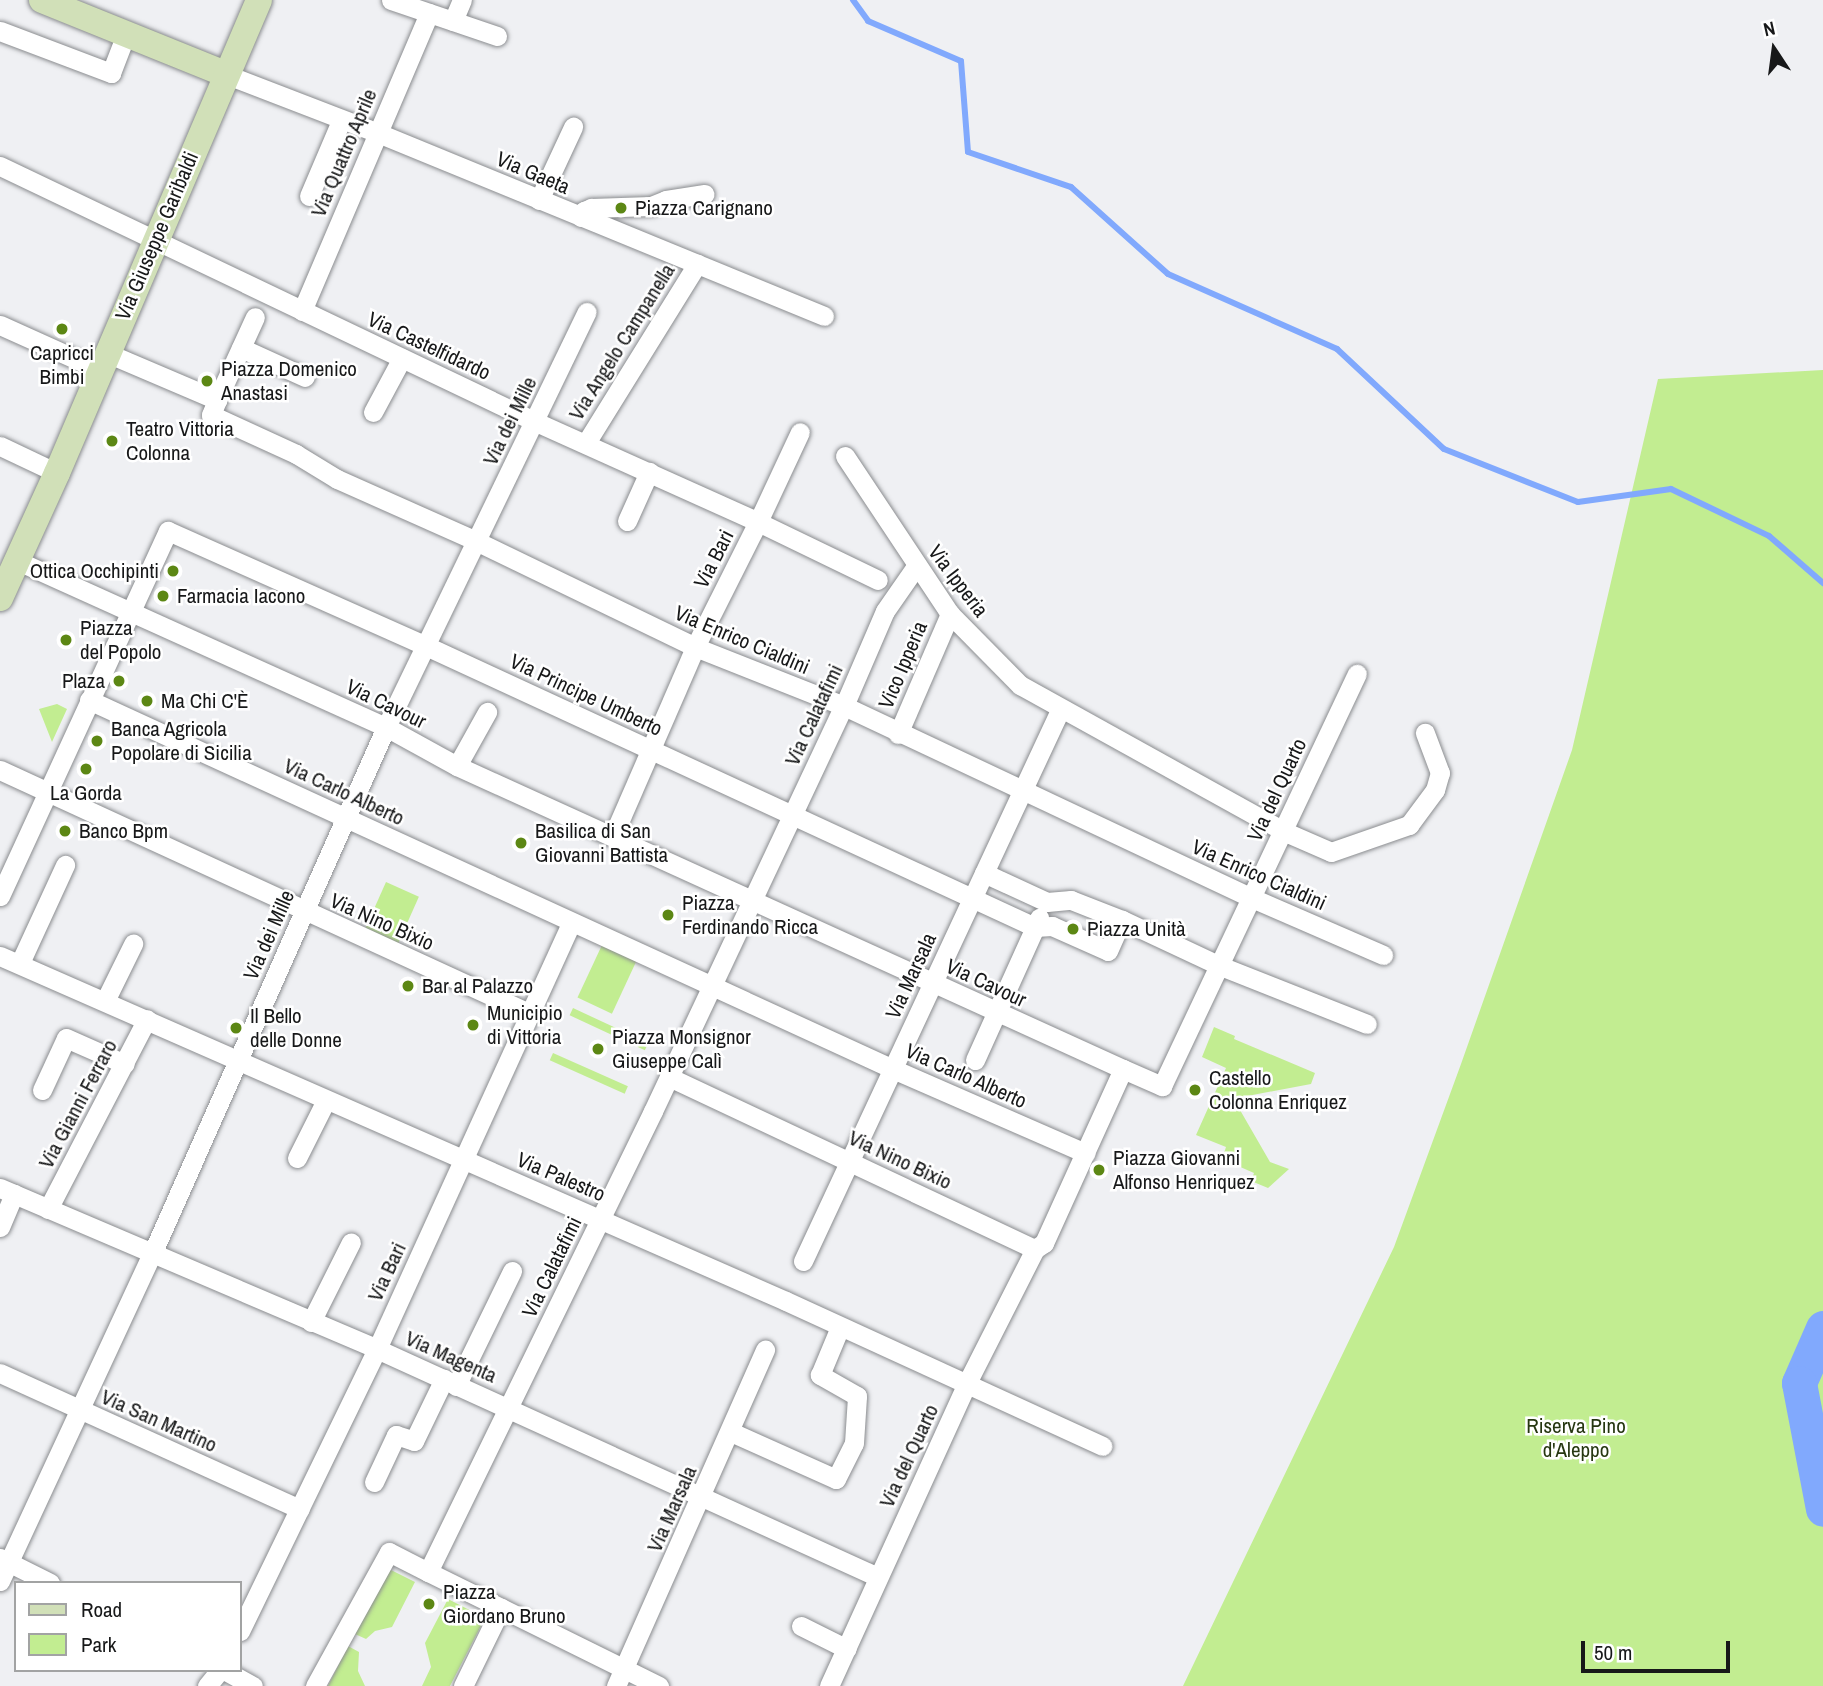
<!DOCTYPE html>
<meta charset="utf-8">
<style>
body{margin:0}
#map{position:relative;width:1823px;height:1686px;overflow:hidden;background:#eff0f3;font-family:"Archivo Narrow",sans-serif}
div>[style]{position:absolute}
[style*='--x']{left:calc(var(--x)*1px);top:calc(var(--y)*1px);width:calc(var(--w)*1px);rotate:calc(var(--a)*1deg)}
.green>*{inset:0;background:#c2ed91;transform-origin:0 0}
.stream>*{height:6px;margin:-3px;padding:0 3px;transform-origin:3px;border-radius:3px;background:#81a9fd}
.river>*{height:35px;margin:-17.5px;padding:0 17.5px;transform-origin:17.5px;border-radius:17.5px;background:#81a9fd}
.roads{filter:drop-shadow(0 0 2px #8a8c8f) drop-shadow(0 0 2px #8a8c8f)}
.street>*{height:19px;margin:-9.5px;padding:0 9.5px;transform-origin:9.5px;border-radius:9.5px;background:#fff}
.secondary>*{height:26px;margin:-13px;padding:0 13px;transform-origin:13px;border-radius:13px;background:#d1e0b8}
.dots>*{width:19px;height:19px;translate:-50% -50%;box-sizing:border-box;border:4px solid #fff;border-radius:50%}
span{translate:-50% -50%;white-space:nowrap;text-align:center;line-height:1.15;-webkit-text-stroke:5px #fff;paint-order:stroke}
.street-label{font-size:21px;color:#171819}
.poi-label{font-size:21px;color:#171819}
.left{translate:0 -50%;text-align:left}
.right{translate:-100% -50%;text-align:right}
.park-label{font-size:21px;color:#263711}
.legend{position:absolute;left:14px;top:1581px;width:228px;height:91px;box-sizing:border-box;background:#fff;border:2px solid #a2a3a3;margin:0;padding:9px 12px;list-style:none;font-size:21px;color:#171819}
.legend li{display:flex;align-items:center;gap:14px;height:35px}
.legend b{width:35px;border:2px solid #a2a3a3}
.north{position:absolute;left:1739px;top:14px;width:70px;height:70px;-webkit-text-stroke:5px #fff;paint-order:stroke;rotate:347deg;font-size:19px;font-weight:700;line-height:28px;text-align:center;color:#171819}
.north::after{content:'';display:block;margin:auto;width:24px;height:32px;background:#171819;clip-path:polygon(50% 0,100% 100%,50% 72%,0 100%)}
.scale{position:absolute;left:1581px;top:1641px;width:149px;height:32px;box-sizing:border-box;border:4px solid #171819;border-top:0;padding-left:9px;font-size:21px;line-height:24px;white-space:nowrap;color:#171819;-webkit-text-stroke:5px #fff;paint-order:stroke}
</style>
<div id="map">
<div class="green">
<i style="clip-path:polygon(1823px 370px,1823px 1686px,1183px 1686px,1394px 1247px,1461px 1064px,1572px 750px,1658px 379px)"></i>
<i style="clip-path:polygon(57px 704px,67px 709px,52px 742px,39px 709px)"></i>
<i style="left:386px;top:882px;width:36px;height:52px;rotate:24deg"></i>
<i style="left:602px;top:945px;width:38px;height:58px;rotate:25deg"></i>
<i style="left:573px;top:1008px;width:83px;height:8px;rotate:25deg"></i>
<i style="clip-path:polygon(1214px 1027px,1235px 1036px,1234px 1039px,1315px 1073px,1311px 1084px,1242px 1097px,1240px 1110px,1270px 1162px,1289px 1169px,1268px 1188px,1251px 1181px,1254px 1173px,1222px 1159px,1226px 1147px,1196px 1135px,1226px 1068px,1202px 1057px)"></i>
<i style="left:553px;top:1053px;width:82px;height:8px;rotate:24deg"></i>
<i style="clip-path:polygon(389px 1569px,415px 1582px,392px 1627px,375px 1631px,366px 1639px,355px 1634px)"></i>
<i style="clip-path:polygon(448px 1599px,485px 1618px,450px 1686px,422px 1686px,431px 1667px,425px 1643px)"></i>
<i style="clip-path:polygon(348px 1646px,359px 1652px,358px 1671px,365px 1686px,328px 1686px)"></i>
</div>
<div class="stream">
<i style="--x:853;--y:0;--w:26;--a:54"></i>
<i style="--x:868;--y:21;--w:101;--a:23.3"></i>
<i style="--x:961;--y:61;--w:91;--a:85.6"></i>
<i style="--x:968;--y:152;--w:109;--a:18.8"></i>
<i style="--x:1071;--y:187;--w:130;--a:41.9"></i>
<i style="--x:1168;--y:274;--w:185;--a:23.9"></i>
<i style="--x:1337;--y:349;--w:146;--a:43.1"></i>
<i style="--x:1444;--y:449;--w:144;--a:21.6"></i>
<i style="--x:1578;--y:502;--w:94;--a:-8"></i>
<i style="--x:1671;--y:489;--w:109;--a:25.6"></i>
<i style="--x:1769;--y:536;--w:72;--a:41"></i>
</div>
<div class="river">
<i style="--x:1823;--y:1328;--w:60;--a:113.6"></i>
<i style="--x:1799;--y:1383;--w:128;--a:79.2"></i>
</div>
<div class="roads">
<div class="street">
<i style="--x:391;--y:0;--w:112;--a:18.8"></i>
<i style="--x:453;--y:21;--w:23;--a:-67"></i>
<i style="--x:0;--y:31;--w:119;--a:20.7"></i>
<i style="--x:111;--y:73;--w:42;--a:-69"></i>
<i style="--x:225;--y:74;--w:164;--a:21.1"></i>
<i style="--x:378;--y:133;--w:482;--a:22.3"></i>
<i style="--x:0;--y:166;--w:594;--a:25.53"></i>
<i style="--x:536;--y:422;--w:243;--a:24.2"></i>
<i style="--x:758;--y:522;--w:133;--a:25.8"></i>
<i style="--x:309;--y:196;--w:82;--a:-66.9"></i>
<i style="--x:539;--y:200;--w:81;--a:-65"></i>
<i style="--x:581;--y:217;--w:7;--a:-63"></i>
<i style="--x:584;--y:211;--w:8;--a:-23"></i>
<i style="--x:591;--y:208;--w:60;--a:-1.9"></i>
<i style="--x:651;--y:206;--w:16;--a:-22"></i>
<i style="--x:666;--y:200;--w:39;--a:-9"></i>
<i style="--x:302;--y:311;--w:324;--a:-66.9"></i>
<i style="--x:0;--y:325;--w:110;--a:24.2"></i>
<i style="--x:241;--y:348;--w:70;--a:24.4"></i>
<i style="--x:107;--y:353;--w:120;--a:23.1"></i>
<i style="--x:217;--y:400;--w:16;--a:112"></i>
<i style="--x:211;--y:415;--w:94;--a:24.6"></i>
<i style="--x:296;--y:454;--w:48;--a:31.4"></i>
<i style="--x:337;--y:479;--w:152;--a:24"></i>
<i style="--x:476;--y:541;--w:243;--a:25.8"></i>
<i style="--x:695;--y:647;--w:160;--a:21.6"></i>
<i style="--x:844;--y:706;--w:451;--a:25.2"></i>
<i style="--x:1252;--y:898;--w:143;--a:23.5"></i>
<i style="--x:217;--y:400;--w:91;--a:-65.4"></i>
<i style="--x:373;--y:412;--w:61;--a:-61.8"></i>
<i style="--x:586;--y:443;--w:211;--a:-58.2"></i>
<i style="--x:0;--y:446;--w:63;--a:25.3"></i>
<i style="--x:845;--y:456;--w:190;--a:56.4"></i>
<i style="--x:950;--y:614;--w:100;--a:45.4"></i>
<i style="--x:1020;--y:685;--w:301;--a:29"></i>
<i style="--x:1283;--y:831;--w:52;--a:23.6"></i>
<i style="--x:1331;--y:852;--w:83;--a:-19.1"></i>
<i style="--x:1409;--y:825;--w:44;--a:-53.4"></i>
<i style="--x:1435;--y:790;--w:18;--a:-74"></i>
<i style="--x:1440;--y:773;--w:43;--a:-110.6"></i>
<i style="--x:627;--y:521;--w:54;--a:-65.8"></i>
<i style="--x:18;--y:561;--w:404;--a:24.3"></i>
<i style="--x:386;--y:727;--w:81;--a:28.8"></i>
<i style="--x:457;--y:766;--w:732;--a:24.46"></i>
<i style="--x:89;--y:700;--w:885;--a:24.65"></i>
<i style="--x:893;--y:1069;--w:210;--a:23.6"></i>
<i style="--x:898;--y:734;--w:131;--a:-66.6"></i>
<i style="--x:457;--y:766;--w:62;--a:-60.9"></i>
<i style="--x:0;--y:770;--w:584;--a:24.68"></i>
<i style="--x:613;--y:836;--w:206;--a:-66.5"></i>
<i style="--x:695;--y:647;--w:140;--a:-63.3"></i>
<i style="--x:758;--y:522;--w:99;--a:-65"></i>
<i style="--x:984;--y:873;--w:69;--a:24.7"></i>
<i style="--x:1047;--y:902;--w:24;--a:-5"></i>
<i style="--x:1071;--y:900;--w:55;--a:21.4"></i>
<i style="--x:1122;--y:920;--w:106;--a:25.1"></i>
<i style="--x:1218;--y:965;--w:160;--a:21.6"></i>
<i style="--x:0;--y:896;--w:402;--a:-65.3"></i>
<i style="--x:168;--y:531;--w:280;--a:24"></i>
<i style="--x:424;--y:645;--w:673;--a:24.78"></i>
<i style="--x:1035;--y:927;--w:17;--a:-3"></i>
<i style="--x:1052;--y:926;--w:61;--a:24.1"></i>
<i style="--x:1108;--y:951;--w:34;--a:-66"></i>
<i style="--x:0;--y:956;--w:858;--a:23.7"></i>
<i style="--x:786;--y:1301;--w:348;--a:24.6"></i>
<i style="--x:20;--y:963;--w:108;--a:-65.3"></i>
<i style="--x:105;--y:1001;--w:64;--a:-63.8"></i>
<i style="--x:975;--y:1060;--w:156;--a:-65.7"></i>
<i style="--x:669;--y:1077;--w:404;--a:25.2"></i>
<i style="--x:42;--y:1090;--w:57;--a:-65.2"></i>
<i style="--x:66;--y:1038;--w:64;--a:23.8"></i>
<i style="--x:297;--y:1158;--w:65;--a:-63.4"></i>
<i style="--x:0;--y:1188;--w:410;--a:23.1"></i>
<i style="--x:377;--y:1349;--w:550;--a:24.47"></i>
<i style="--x:48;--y:1209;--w:214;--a:-62.5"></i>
<i style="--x:0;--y:1227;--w:36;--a:-67"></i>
<i style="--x:803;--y:1261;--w:608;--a:-64.99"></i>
<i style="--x:311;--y:1322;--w:89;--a:-63.4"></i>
<i style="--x:0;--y:1373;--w:329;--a:24.4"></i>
<i style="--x:456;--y:1386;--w:128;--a:-64"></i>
<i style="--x:731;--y:1432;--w:115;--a:24.1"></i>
<i style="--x:836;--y:1479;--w:40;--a:-63.4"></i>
<i style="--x:854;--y:1443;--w:47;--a:-86.3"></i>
<i style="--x:857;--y:1396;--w:43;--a:-150.4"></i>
<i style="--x:820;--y:1375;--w:52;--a:-67.4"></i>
<i style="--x:374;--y:1482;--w:52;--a:-64.9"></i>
<i style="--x:396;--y:1435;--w:19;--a:18"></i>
<i style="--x:414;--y:1441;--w:69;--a:-64.2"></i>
<i style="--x:0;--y:1558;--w:56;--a:26.6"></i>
<i style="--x:0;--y:1581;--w:361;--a:-65.1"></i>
<i style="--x:152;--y:1254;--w:577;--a:-66.06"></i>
<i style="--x:386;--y:727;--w:461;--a:-64.2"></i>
<i style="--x:801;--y:1626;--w:51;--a:26.6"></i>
<i style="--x:240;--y:1631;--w:314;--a:-64.1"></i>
<i style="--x:377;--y:1349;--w:469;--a:-65.5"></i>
<i style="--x:224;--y:1670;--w:33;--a:29"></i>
<i style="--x:207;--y:1686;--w:21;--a:-51"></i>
<i style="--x:315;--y:1686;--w:153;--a:-61.1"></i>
<i style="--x:389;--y:1552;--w:44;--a:27.1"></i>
<i style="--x:463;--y:1686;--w:87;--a:-64"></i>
<i style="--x:616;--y:1686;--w:368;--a:-66.1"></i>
<i style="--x:659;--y:1686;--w:258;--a:-153.7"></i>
<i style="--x:428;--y:1572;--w:513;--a:-63.98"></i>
<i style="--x:653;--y:1111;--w:448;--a:-64.8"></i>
<i style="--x:844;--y:706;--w:103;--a:-66.7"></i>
<i style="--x:885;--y:611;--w:56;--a:-55.2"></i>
<i style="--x:829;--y:1686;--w:333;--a:-65.5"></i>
<i style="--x:967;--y:1383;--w:150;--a:-63.1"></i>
<i style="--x:1035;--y:1249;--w:11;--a:-34"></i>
<i style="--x:1044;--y:1243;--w:191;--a:-65.6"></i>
<i style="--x:1123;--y:1069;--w:43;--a:23.6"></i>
<i style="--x:1162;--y:1086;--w:456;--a:-64.7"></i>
</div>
<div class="secondary">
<i style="--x:42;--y:0;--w:197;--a:22"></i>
<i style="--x:0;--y:598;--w:137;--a:-65.5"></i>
<i style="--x:57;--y:473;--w:514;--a:-66.87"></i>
</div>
</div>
<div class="dots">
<i style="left:621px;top:208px;background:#5c8714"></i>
<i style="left:62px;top:329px;background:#5c8714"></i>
<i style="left:207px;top:381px;background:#5c8714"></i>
<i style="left:112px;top:441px;background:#5c8714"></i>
<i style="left:173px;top:571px;background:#5c8714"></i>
<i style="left:163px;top:596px;background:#5c8714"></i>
<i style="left:66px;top:640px;background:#5c8714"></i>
<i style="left:119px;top:681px;background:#5c8714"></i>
<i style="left:147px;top:701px;background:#5c8714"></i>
<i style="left:97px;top:741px;background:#5c8714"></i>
<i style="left:86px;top:769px;background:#5c8714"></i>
<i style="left:65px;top:831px;background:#5c8714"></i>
<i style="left:521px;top:843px;background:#5c8714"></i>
<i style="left:668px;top:915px;background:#5c8714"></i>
<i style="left:1073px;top:929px;background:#5c8714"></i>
<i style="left:408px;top:986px;background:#5c8714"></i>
<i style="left:473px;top:1025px;background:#5c8714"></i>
<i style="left:236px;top:1028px;background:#5c8714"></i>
<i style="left:598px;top:1049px;background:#5c8714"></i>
<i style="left:1195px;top:1090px;background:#5c8714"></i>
<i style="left:1099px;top:1170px;background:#5c8714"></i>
<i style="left:429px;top:1604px;background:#5c8714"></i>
</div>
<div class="street-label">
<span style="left:344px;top:153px;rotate:-67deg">Via Quattro Aprile</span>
<span style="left:533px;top:173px;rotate:23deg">Via Gaeta</span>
<span style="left:157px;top:236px;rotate:-67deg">Via Giuseppe Garibaldi</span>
<span style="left:622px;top:342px;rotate:-58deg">Via Angelo Campanella</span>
<span style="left:429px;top:346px;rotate:25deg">Via Castelfidardo</span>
<span style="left:510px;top:421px;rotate:-64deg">Via dei Mille</span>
<span style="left:714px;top:559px;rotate:-63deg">Via Bari</span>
<span style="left:958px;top:581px;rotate:53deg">Via Ipperia</span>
<span style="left:742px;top:640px;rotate:23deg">Via Enrico Cialdini</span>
<span style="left:903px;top:665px;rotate:-67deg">Vico Ipperia</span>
<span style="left:586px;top:695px;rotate:25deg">Via Principe Umberto</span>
<span style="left:386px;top:704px;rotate:26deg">Via Cavour</span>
<span style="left:814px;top:715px;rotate:-65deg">Via Calatafimi</span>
<span style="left:1277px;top:790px;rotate:-65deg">Via del Quarto</span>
<span style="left:344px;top:792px;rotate:25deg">Via Carlo Alberto</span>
<span style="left:1259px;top:875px;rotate:24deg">Via Enrico Cialdini</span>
<span style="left:382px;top:922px;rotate:24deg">Via Nino Bixio</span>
<span style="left:269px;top:935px;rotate:-66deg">Via dei Mille</span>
<span style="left:911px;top:976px;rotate:-65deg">Via Marsala</span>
<span style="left:986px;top:983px;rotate:25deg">Via Cavour</span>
<span style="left:966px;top:1076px;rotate:24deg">Via Carlo Alberto</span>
<span style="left:78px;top:1104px;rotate:-62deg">Via Gianni Ferraro</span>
<span style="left:900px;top:1160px;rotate:25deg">Via Nino Bixio</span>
<span style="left:561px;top:1177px;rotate:23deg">Via Palestro</span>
<span style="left:552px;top:1267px;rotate:-64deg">Via Calatafimi</span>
<span style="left:387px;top:1272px;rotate:-65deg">Via Bari</span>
<span style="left:451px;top:1357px;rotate:24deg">Via Magenta</span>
<span style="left:159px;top:1421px;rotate:24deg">Via San Martino</span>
<span style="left:909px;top:1456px;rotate:-65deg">Via del Quarto</span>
<span style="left:672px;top:1509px;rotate:-66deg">Via Marsala</span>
</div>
<div class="poi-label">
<span class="left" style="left:635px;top:208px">Piazza Carignano</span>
<span style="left:62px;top:365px">Capricci<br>Bimbi</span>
<span class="left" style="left:221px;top:381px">Piazza Domenico<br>Anastasi</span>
<span class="left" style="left:126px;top:441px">Teatro Vittoria<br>Colonna</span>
<span class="right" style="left:159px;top:571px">Ottica Occhipinti</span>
<span class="left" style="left:177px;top:596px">Farmacia Iacono</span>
<span class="left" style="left:80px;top:640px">Piazza<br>del Popolo</span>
<span class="right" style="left:105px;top:681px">Plaza</span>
<span class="left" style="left:161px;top:701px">Ma Chi C'È</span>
<span class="left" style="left:111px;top:741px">Banca Agricola<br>Popolare di Sicilia</span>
<span style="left:86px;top:793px">La Gorda</span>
<span class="left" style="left:79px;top:831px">Banco Bpm</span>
<span class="left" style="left:535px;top:843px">Basilica di San<br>Giovanni Battista</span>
<span class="left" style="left:682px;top:915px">Piazza<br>Ferdinando Ricca</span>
<span class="left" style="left:1087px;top:929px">Piazza Unità</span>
<span class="left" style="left:422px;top:986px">Bar al Palazzo</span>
<span class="left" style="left:487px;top:1025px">Municipio<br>di Vittoria</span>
<span class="left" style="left:250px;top:1028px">Il Bello<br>delle Donne</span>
<span class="left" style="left:612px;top:1049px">Piazza Monsignor<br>Giuseppe Calì</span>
<span class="left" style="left:1209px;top:1090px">Castello<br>Colonna Enriquez</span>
<span class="left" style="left:1113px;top:1170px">Piazza Giovanni<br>Alfonso Henriquez</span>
<span class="left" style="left:443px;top:1604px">Piazza<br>Giordano Bruno</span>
</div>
<div class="park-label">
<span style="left:1576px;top:1438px">Riserva Pino<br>d'Aleppo</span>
</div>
<ul class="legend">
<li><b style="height:9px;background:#d1e0b8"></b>Road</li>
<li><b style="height:19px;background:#c2ed91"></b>Park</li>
</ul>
<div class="north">N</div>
<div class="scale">50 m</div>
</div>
